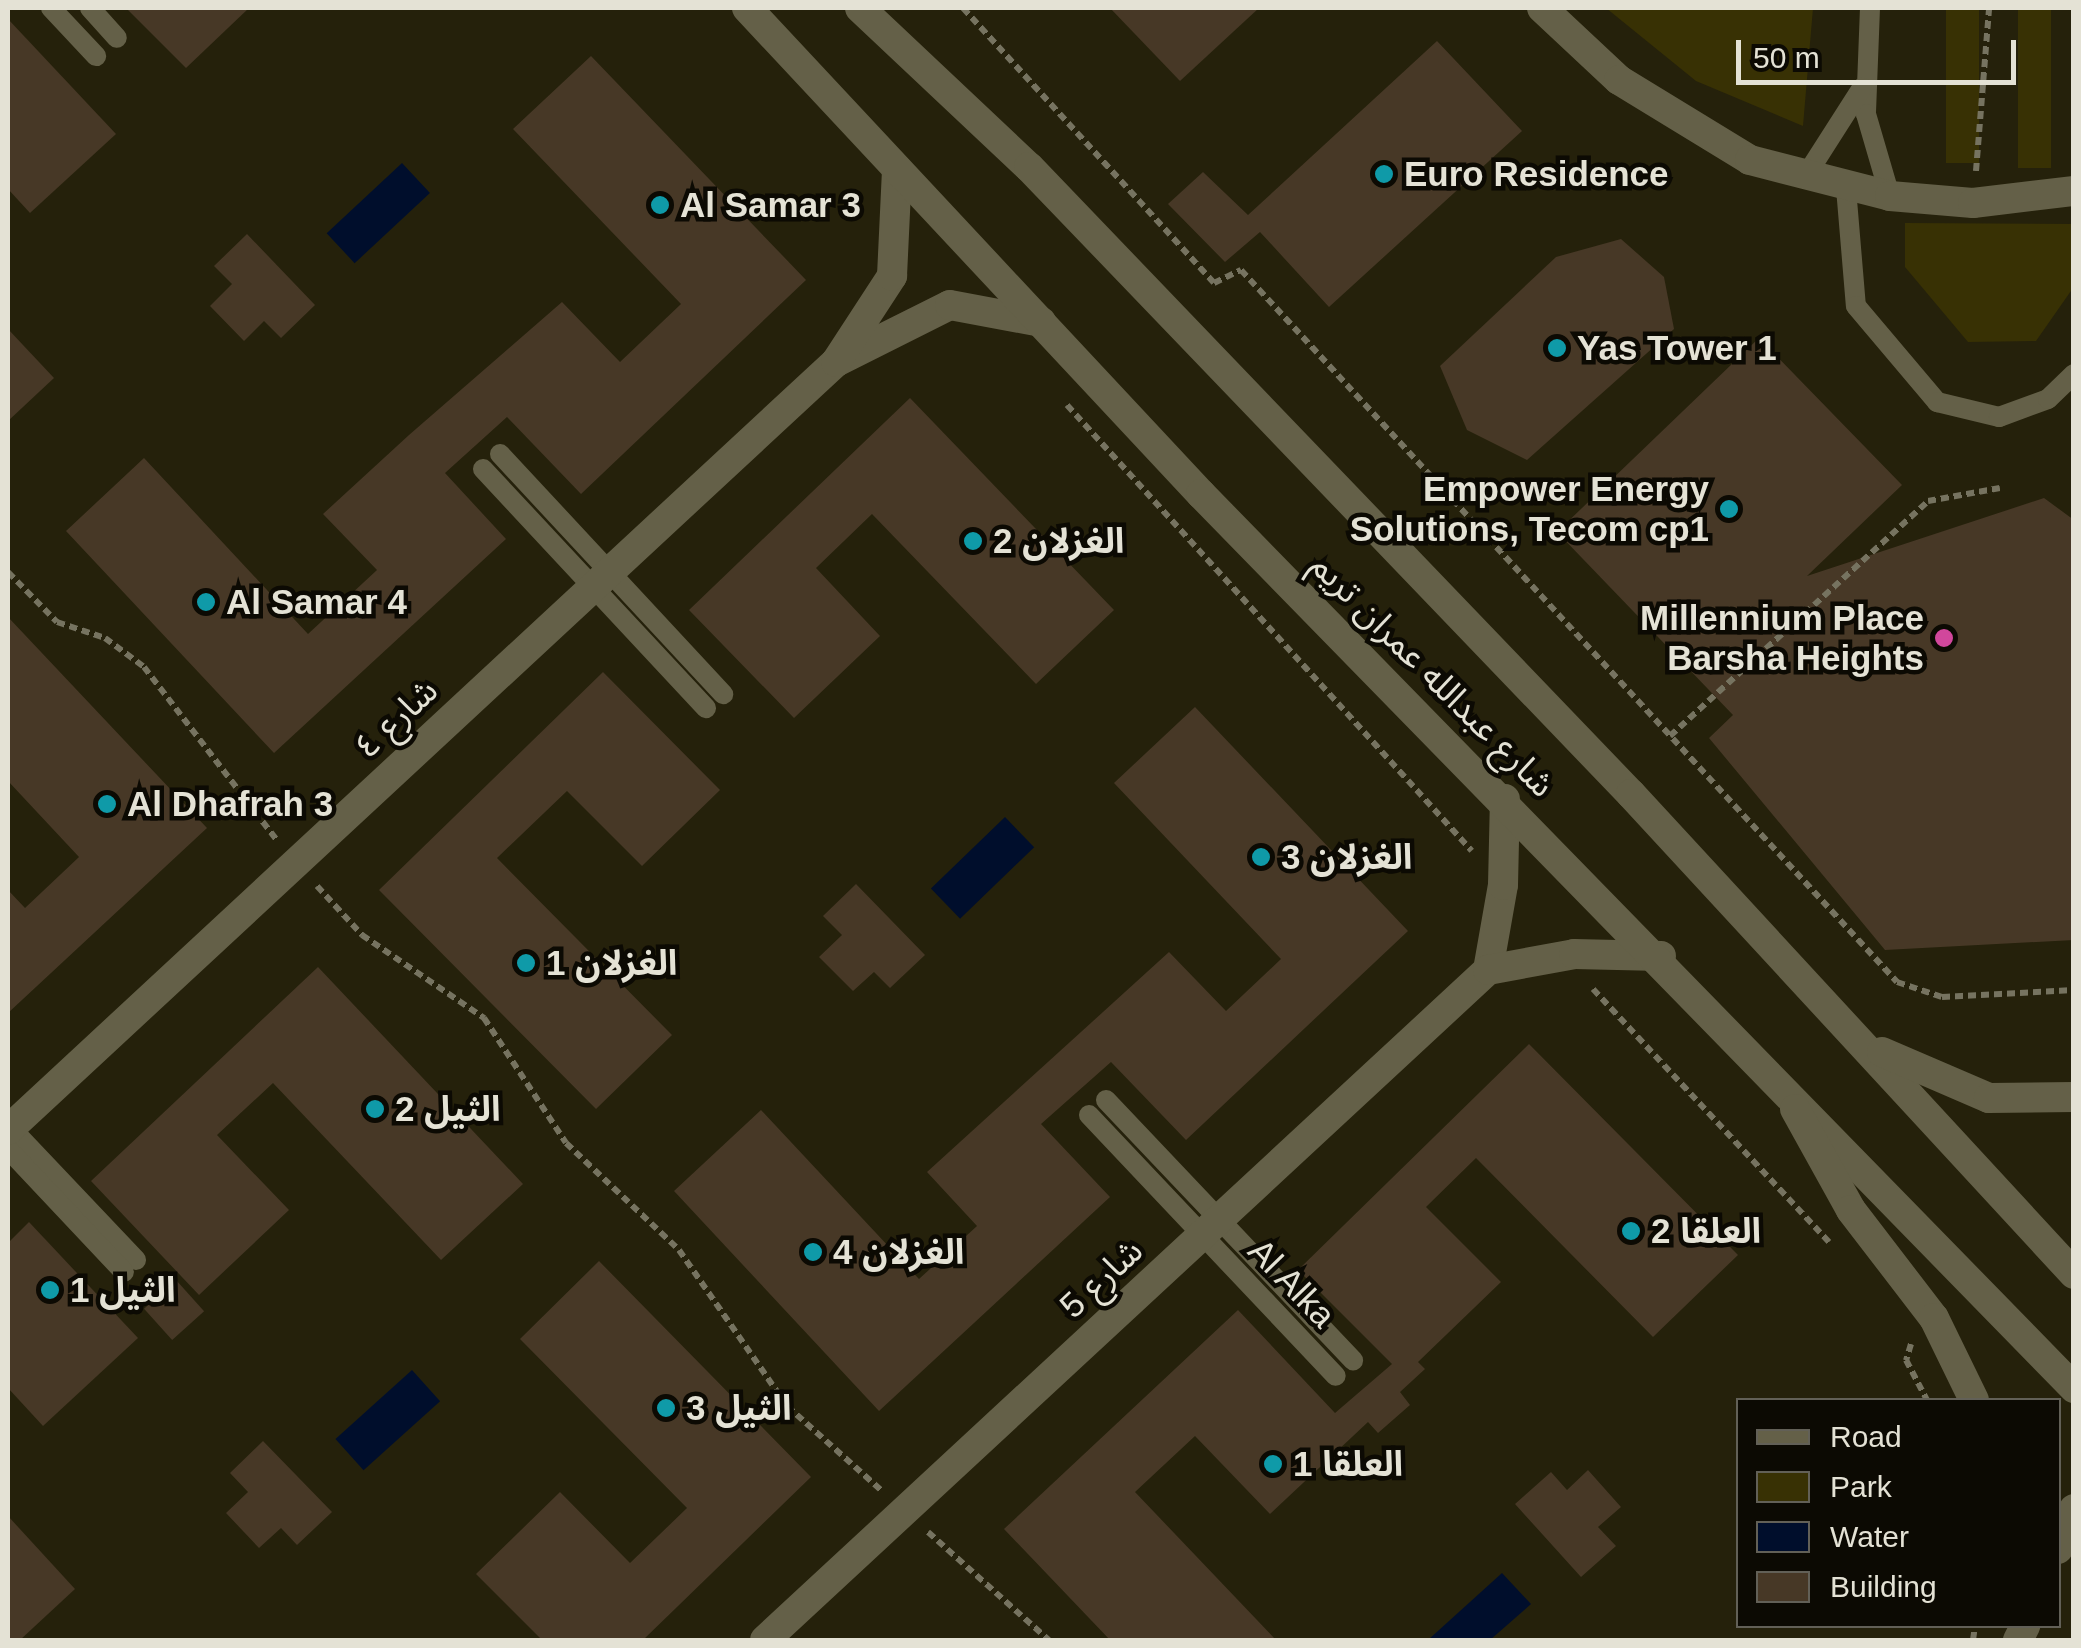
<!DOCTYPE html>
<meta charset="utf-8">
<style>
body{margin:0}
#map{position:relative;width:2081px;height:1648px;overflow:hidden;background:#25210b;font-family:Helvetica,"Noto Sans Arabic",sans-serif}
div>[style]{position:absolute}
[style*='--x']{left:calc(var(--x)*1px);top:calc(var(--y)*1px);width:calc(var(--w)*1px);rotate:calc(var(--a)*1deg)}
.green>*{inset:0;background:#383104;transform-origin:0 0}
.water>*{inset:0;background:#000e2c;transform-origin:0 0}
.building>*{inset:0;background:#473826;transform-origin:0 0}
.path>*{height:6px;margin-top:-3px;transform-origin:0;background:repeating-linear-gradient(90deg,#767360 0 8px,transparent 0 13px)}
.lane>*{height:20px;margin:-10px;padding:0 10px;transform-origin:10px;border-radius:10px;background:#646048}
.street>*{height:30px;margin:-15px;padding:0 15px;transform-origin:15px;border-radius:15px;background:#646048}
.secondary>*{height:30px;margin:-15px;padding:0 15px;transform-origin:15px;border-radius:15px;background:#646048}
.dots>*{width:28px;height:28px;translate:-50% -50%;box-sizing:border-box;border:5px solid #0c0a03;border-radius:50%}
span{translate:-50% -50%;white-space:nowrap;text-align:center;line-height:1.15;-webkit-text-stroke:9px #0c0a03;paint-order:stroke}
.poi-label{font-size:35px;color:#e4e2d5;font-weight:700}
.left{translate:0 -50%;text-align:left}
.right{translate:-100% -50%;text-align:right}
.street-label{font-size:35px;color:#e4e2d5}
.frame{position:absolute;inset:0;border:10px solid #e4e2d5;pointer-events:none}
.legend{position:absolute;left:1736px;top:1398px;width:325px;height:230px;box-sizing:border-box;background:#0c0a03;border:2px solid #626057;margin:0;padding:12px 18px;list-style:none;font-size:30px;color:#e4e2d5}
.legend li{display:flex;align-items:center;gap:20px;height:50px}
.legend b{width:50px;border:2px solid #626057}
.scale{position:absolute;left:1736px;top:40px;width:280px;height:45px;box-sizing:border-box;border:5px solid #e4e2d5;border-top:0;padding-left:12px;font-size:30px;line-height:35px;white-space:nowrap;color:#e4e2d5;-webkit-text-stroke:8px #0c0a03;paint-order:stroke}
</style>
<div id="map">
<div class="green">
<i style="clip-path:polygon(1606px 8px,1813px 8px,1803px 126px,1696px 81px)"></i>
<i style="left:1946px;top:8px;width:33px;height:155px"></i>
<i style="left:2018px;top:8px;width:33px;height:160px"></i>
<i style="clip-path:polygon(1905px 223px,2073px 224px,2073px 288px,2036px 341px,1968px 342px,1905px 267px)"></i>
</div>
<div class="water">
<i style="left:402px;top:163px;width:41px;height:103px;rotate:47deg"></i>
<i style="left:1005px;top:817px;width:42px;height:103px;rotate:46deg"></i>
<i style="left:412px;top:1370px;width:42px;height:103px;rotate:48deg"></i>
<i style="clip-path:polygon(1502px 1573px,1531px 1604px,1490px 1640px,1428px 1640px)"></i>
</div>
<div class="building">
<i style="clip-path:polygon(126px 8px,249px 8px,186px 68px)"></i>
<i style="clip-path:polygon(1110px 8px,1259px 8px,1180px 81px)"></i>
<i style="clip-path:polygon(8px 19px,116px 134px,30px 213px,8px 189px)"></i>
<i style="clip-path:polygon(1437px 41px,1522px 131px,1329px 307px,1260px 232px,1225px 262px,1168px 204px,1203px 172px,1248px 215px)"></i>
<i style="clip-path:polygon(591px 56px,806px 280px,581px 494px,507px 417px,445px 473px,506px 539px,274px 753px,66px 531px,144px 458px,308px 634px,377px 570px,323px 514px,409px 435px,562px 302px,620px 362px,681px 304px,513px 129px)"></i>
<i style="clip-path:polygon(247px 234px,315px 305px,281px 338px,264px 321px,244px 341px,210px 306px,232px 284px,214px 266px)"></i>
<i style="clip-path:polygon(1621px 239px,1664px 277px,1674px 329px,1527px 460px,1467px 430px,1440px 366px,1556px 257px)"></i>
<i style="clip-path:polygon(8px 329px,54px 378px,8px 421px)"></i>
<i style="clip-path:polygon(1759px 338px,1902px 485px,1807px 576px,2044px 498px,2074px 520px,2074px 940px,1885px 950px,1709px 738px,1733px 715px,1557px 532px)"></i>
<i style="clip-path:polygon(910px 398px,1114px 610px,1036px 684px,872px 514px,816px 568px,880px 636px,794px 718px,689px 610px)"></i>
<i style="clip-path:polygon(8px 617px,207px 828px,8px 1013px,8px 890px,25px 908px,79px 857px,8px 781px)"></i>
<i style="clip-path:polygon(603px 672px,720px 790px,642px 866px,567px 791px,497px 858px,672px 1035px,596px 1109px,379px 890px)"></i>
<i style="clip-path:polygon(1195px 707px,1408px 931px,1186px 1140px,1111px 1062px,1041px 1124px,1110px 1197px,879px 1411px,674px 1191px,761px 1110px,919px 1279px,977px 1226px,927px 1172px,1169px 952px,1226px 1011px,1281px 959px,1114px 783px)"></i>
<i style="clip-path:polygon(856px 884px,925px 955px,890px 988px,874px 972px,853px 991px,819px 957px,842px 935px,823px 916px)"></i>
<i style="clip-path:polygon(318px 967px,523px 1184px,441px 1260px,273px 1083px,217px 1135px,289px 1210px,199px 1295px,91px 1181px)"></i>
<i style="clip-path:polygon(1529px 1044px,1738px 1255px,1653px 1337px,1476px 1158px,1426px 1207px,1501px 1282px,1418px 1362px,1425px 1369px,1400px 1392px,1410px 1405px,1378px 1433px,1368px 1422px,1270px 1514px,1195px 1436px,1135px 1492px,1276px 1640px,1110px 1640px,1004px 1529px,1238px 1310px,1335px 1413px,1392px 1364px,1298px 1270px)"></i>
<i style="clip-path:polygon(29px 1222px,138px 1338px,43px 1426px,8px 1388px,8px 1243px)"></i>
<i style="clip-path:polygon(599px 1261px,811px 1477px,643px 1640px,542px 1640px,476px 1574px,560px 1492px,630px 1563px,687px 1508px,520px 1339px)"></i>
<i style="left:176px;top:1280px;width:42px;height:43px;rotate:48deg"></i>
<i style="clip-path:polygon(263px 1441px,332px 1512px,297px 1545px,281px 1528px,259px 1548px,226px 1513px,248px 1492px,230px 1473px)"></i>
<i style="clip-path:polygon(1588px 1470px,1621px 1507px,1598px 1527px,1616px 1546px,1581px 1577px,1515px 1504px,1551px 1472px,1567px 1490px)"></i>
<i style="clip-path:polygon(8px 1516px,75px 1589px,20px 1640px,8px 1640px)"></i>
</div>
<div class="path">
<i style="--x:963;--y:8;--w:372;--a:47.6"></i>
<i style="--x:1214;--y:283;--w:30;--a:-26"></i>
<i style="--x:1241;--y:270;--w:968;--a:47.34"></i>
<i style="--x:1897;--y:982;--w:47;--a:18.4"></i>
<i style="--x:1942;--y:997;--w:132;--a:-3"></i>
<i style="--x:1976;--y:171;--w:164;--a:-85.4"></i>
<i style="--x:1067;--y:405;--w:602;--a:47.76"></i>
<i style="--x:8;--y:572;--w:70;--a:45.6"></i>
<i style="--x:57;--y:622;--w:51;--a:18.4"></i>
<i style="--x:105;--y:638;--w:49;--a:36.6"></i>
<i style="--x:144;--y:667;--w:217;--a:52.5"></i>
<i style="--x:1670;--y:736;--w:349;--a:-42.3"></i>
<i style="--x:1928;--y:501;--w:73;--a:-10.2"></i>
<i style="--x:317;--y:886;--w:67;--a:47.4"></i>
<i style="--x:362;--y:935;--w:148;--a:34.2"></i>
<i style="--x:484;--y:1018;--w:149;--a:56.7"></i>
<i style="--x:566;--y:1143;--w:156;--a:43.4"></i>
<i style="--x:679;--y:1250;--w:190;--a:55.3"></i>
<i style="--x:787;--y:1406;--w:126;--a:41.8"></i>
<i style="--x:1593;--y:989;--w:346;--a:47"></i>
<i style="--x:1911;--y:1344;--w:17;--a:107"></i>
<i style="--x:1906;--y:1360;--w:45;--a:62.3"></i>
<i style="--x:928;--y:1532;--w:162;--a:41.8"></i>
<i style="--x:1973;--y:1640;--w:14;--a:-82"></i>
</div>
<div class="lane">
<i style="--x:51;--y:8;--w:66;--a:46.8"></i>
<i style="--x:90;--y:8;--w:40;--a:48"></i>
<i style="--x:1870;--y:8;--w:106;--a:92.2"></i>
<i style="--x:1866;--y:114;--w:85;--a:73.7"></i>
<i style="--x:1805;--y:177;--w:106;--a:-57.4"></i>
<i style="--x:1846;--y:188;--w:118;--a:85.2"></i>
<i style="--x:1856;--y:306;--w:126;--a:49.8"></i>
<i style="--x:1937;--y:402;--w:64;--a:13.6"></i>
<i style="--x:1999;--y:417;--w:52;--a:-20.2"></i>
<i style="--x:2048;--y:399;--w:36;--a:-44"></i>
<i style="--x:500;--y:454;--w:328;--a:47.1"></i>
<i style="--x:483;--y:469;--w:327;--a:47"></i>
<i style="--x:1106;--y:1100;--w:359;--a:46.5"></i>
<i style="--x:1089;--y:1115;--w:359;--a:46.6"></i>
<i style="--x:8;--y:1125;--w:186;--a:46.5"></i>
<i style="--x:8;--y:1149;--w:169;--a:46.7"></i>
</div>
<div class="street">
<i style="--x:1542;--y:8;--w:105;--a:43.1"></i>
<i style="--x:1619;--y:80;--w:153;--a:31.4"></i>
<i style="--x:1750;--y:160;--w:145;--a:14.4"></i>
<i style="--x:1890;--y:196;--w:83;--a:4.8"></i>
<i style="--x:1973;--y:203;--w:102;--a:-6.8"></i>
<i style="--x:836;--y:362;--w:127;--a:-26.6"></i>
<i style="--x:950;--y:305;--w:93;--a:10.6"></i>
<i style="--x:1488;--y:970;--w:86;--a:-80"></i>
<i style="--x:1503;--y:885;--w:86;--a:-88.7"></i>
<i style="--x:8;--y:1130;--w:1129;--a:-42.85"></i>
<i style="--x:836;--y:362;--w:103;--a:-56.9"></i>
<i style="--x:892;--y:276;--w:107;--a:-87.3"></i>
<i style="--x:765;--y:1640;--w:986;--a:-42.82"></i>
<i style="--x:1488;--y:970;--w:87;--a:-10.5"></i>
<i style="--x:1574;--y:954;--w:87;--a:1.3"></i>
</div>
<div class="secondary">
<i style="--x:747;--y:8;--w:665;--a:46.95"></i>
<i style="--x:1201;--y:494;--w:1250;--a:45.68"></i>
<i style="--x:860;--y:8;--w:232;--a:43.3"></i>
<i style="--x:1029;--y:167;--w:869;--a:46.17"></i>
<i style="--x:1631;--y:794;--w:653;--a:47.3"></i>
<i style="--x:1882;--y:1052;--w:116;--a:23.3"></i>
<i style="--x:1989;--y:1098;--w:85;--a:-0.7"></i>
<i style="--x:1795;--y:1109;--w:115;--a:61"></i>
<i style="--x:1851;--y:1210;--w:136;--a:52.5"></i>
<i style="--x:1934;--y:1318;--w:91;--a:64"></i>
<i style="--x:2058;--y:1549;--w:43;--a:-68.2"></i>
<i style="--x:2018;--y:1640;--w:16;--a:-63"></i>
</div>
<div class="dots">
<i style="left:1384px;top:174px;background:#0f9aa8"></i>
<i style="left:660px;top:205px;background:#0f9aa8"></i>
<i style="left:1557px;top:348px;background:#0f9aa8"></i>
<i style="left:1729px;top:509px;background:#0f9aa8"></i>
<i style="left:973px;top:541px;background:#0f9aa8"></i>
<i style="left:206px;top:602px;background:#0f9aa8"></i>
<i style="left:1944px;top:638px;background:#d1479c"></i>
<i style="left:107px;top:804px;background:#0f9aa8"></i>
<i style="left:1261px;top:857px;background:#0f9aa8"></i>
<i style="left:526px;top:963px;background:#0f9aa8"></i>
<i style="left:375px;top:1109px;background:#0f9aa8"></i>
<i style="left:1631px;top:1231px;background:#0f9aa8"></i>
<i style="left:813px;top:1252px;background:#0f9aa8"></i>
<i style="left:50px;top:1290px;background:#0f9aa8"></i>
<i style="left:666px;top:1408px;background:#0f9aa8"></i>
<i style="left:1273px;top:1464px;background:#0f9aa8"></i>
</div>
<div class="poi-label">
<span class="left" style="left:1404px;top:174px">Euro Residence</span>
<span class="left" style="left:680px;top:205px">Al Samar 3</span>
<span class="left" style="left:1577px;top:348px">Yas Tower 1</span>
<span class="right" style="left:1709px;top:509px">Empower Energy<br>Solutions, Tecom cp1</span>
<span class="left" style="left:993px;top:541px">الغزلان 2</span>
<span class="left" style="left:226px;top:602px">Al Samar 4</span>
<span class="right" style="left:1924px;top:638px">Millennium Place<br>Barsha Heights</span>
<span class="left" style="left:127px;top:804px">Al Dhafrah 3</span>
<span class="left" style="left:1281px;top:857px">الغزلان 3</span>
<span class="left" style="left:546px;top:963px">الغزلان 1</span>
<span class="left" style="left:395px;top:1109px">الثيل 2</span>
<span class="left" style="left:1651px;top:1231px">العلقا 2</span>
<span class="left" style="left:833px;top:1252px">الغزلان 4</span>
<span class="left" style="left:70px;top:1290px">الثيل 1</span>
<span class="left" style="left:686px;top:1408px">الثيل 3</span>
<span class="left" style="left:1293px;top:1464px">العلقا 1</span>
</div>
<div class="street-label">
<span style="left:1433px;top:675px;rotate:45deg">شارع عبدالله عمران تريم</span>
<span style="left:396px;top:718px;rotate:-43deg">شارع ٤</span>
<span style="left:1101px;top:1278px;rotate:-43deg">شارع 5</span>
<span style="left:1292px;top:1283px;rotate:46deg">Al Alka</span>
</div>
<div class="frame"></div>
<ul class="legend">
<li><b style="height:12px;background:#646048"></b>Road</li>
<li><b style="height:28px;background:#383104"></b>Park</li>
<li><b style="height:28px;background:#000e2c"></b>Water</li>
<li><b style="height:28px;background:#473826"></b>Building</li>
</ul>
<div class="scale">50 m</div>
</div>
